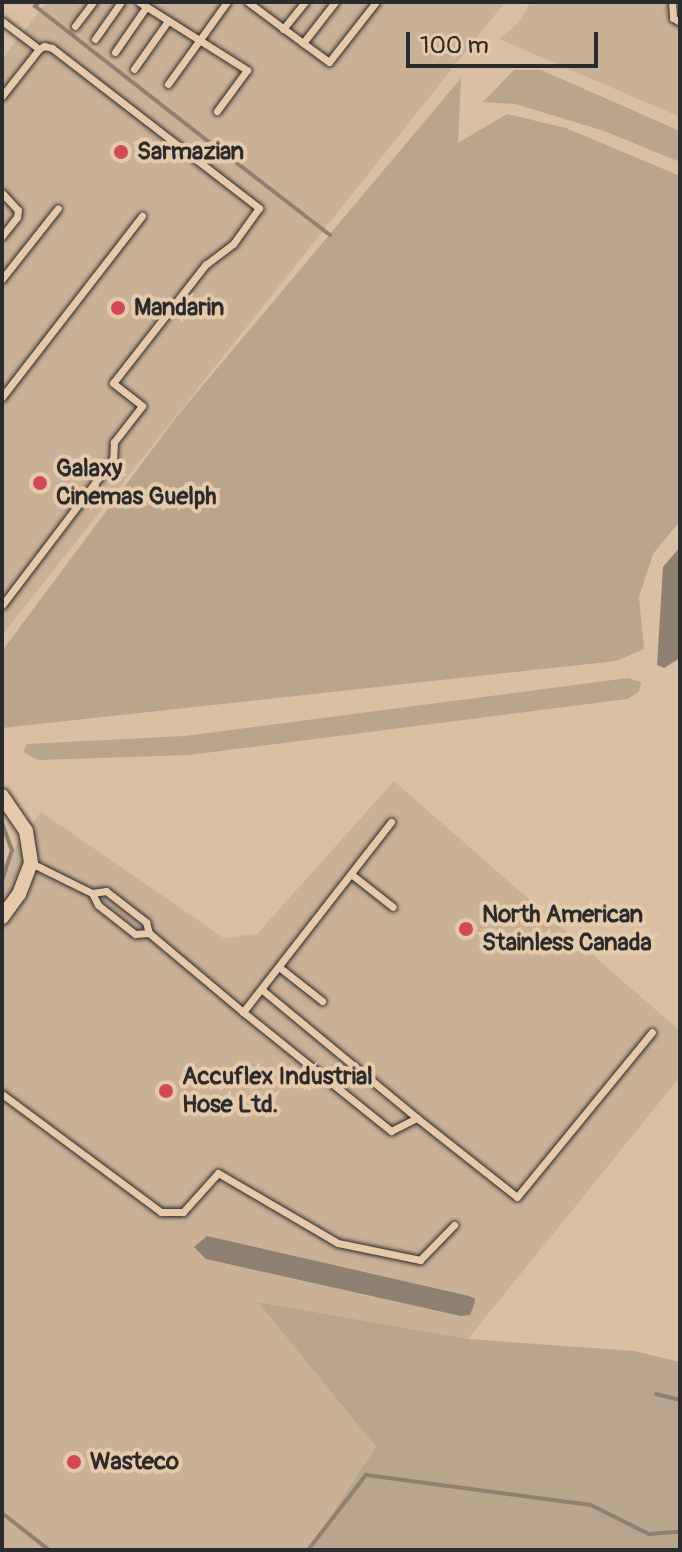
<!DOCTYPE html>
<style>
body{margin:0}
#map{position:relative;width:682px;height:1552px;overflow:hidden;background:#d9bfa3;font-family:Pangolin,sans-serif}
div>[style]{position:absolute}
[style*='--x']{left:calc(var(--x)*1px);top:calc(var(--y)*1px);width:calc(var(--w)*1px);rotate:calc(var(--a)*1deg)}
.built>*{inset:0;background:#c9b198}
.green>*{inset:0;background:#b9a48d}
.water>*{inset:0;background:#8e8171}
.stream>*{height:4px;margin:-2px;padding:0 2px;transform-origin:2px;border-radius:2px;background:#8e8171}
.roads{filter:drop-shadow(0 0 2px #2b2b2b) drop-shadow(0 0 2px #2b2b2b)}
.lane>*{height:7px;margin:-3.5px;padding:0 3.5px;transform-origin:3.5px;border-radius:3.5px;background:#e4c9ab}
.street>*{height:14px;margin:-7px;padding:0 7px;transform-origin:7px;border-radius:7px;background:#e4c9ab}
.dots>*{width:22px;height:22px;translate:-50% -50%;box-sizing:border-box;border:4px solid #e4c9ab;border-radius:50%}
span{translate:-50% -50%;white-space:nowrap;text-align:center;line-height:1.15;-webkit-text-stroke:8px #e4c9ab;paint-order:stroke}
.poi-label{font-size:24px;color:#2b2b2b;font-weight:700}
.left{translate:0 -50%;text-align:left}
.frame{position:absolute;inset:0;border:4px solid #2b2b2b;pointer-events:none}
.scale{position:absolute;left:406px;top:32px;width:192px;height:36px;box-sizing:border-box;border:4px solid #2b2b2b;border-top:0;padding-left:10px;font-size:24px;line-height:28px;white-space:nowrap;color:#2b2b2b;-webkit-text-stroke:6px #e4c9ab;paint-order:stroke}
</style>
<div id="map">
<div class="built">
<i style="clip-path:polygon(47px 2px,505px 2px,2px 635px,2px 59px)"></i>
<i style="clip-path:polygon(531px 2px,680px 2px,680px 117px,499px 39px,518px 23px)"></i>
<i style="clip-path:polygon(394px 781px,680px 1031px,680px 1077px,468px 1339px,259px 1302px,376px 1447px,308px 1550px,2px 1550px,2px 866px,41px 812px,224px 938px,257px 934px)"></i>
</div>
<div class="green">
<i style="clip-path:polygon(514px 70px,541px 70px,680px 131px,680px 162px,604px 131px,516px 104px,483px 102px)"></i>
<i style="clip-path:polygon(461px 78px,458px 143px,507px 114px,566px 128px,680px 176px,680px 521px,653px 554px,639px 597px,644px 649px,616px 661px,2px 728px,2px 651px,178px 415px)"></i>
<i style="clip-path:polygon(628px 678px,641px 682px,639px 692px,627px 699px,189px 755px,38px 760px,23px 752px,27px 744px,185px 736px)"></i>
<i style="clip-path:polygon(258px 1302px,468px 1339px,634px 1351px,680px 1362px,680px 1550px,308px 1550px,376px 1447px)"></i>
</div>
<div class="water">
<i style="clip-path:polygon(680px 547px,680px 658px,664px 668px,657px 665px,663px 567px)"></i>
<i style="clip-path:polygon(207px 1236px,469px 1296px,475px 1299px,474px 1305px,470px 1315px,461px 1316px,206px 1259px,194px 1247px)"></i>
</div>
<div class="stream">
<i style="--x:39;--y:2;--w:6;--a:135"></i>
<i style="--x:35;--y:6;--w:221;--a:38"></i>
<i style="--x:220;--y:150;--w:139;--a:37.7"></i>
<i style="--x:2;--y:823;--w:29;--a:70"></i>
<i style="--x:12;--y:850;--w:33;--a:108"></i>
<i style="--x:656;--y:1394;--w:25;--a:14"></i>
<i style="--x:2;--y:1513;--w:60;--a:38.2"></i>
<i style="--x:308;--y:1550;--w:95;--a:-52.3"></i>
<i style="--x:366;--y:1475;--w:227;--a:7.6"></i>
<i style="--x:591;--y:1505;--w:65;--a:26.6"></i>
<i style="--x:649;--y:1534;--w:31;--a:-4"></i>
</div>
<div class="roads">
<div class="lane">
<i style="--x:139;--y:2;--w:128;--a:32.2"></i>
<i style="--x:247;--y:70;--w:51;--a:126.2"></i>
<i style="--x:248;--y:2;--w:69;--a:36.7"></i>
<i style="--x:303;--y:43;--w:52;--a:-52"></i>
<i style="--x:672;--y:2;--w:16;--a:86"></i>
<i style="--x:673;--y:18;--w:8;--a:30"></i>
<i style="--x:2;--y:21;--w:46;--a:37.1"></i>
<i style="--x:75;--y:26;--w:30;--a:-53"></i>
<i style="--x:283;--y:29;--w:35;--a:-51"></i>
<i style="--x:95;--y:39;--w:45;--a:-54.9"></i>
<i style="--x:303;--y:43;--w:32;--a:36"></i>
<i style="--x:329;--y:62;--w:76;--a:-51.9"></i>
<i style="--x:115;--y:52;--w:55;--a:-55.4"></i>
<i style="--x:134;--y:69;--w:59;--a:-54.7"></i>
<i style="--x:168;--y:84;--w:101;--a:-54.3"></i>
<i style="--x:2;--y:96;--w:60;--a:-51.8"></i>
<i style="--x:39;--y:49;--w:6;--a:-31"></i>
<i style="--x:44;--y:46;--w:8;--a:14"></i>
<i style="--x:52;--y:48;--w:262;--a:37.7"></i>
<i style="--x:259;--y:208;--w:44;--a:125.8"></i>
<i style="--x:233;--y:244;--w:34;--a:143"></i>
<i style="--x:206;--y:264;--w:151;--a:128"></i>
<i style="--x:113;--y:383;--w:37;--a:38"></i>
<i style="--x:142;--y:406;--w:46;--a:127.9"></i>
<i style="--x:114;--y:442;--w:17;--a:93"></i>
<i style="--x:113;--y:459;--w:183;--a:127.2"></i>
<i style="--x:2;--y:193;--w:23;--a:47"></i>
<i style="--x:18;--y:210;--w:7;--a:98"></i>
<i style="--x:17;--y:217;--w:24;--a:128"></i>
<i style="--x:2;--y:279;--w:90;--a:-51.7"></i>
<i style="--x:2;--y:397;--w:229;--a:-52.3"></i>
<i style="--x:31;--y:863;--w:68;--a:26.2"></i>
<i style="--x:92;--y:893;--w:14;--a:-8"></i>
<i style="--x:106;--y:891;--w:51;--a:37.8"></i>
<i style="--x:146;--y:922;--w:11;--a:75"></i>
<i style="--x:149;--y:933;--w:123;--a:40"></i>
<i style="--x:243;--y:1012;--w:241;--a:-52.1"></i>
<i style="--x:351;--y:874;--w:53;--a:38.2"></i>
<i style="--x:92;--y:893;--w:13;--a:63"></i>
<i style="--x:98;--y:905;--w:47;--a:38.1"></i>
<i style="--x:135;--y:934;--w:14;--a:-4"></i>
<i style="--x:279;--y:967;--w:55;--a:38.3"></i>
<i style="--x:243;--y:1012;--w:190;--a:38.8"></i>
<i style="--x:391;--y:1131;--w:29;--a:-27"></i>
<i style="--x:417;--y:1118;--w:201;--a:-140.4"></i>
<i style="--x:2;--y:1094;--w:198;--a:36.6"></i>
<i style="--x:161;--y:1212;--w:22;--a:0"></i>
<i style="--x:183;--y:1212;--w:52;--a:-48.1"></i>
<i style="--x:218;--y:1173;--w:139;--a:30.3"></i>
<i style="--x:338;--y:1243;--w:84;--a:11.7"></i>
<i style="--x:420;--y:1260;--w:49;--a:-45.8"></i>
<i style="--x:417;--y:1118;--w:127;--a:38.3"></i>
<i style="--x:517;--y:1197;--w:213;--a:-50.7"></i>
</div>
<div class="street">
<i style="--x:2;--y:796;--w:42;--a:55.6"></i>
<i style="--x:26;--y:831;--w:32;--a:81"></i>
<i style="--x:31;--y:863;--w:33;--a:111"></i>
<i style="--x:19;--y:894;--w:29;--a:126"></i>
</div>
</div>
<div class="dots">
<i style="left:121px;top:152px;background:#d1495b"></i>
<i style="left:118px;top:308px;background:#d1495b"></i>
<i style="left:40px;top:483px;background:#d1495b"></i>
<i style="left:466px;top:929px;background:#d1495b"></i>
<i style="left:166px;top:1091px;background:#d1495b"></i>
<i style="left:74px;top:1462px;background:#d1495b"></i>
</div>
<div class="poi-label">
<span class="left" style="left:137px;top:152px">Sarmazian</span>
<span class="left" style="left:134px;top:308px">Mandarin</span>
<span class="left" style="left:56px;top:483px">Galaxy<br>Cinemas Guelph</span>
<span class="left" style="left:482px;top:929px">North American<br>Stainless Canada</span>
<span class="left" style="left:182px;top:1091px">Accuflex Industrial<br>Hose Ltd.</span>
<span class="left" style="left:90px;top:1462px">Wasteco</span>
</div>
<div class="frame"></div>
<div class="scale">100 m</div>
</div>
